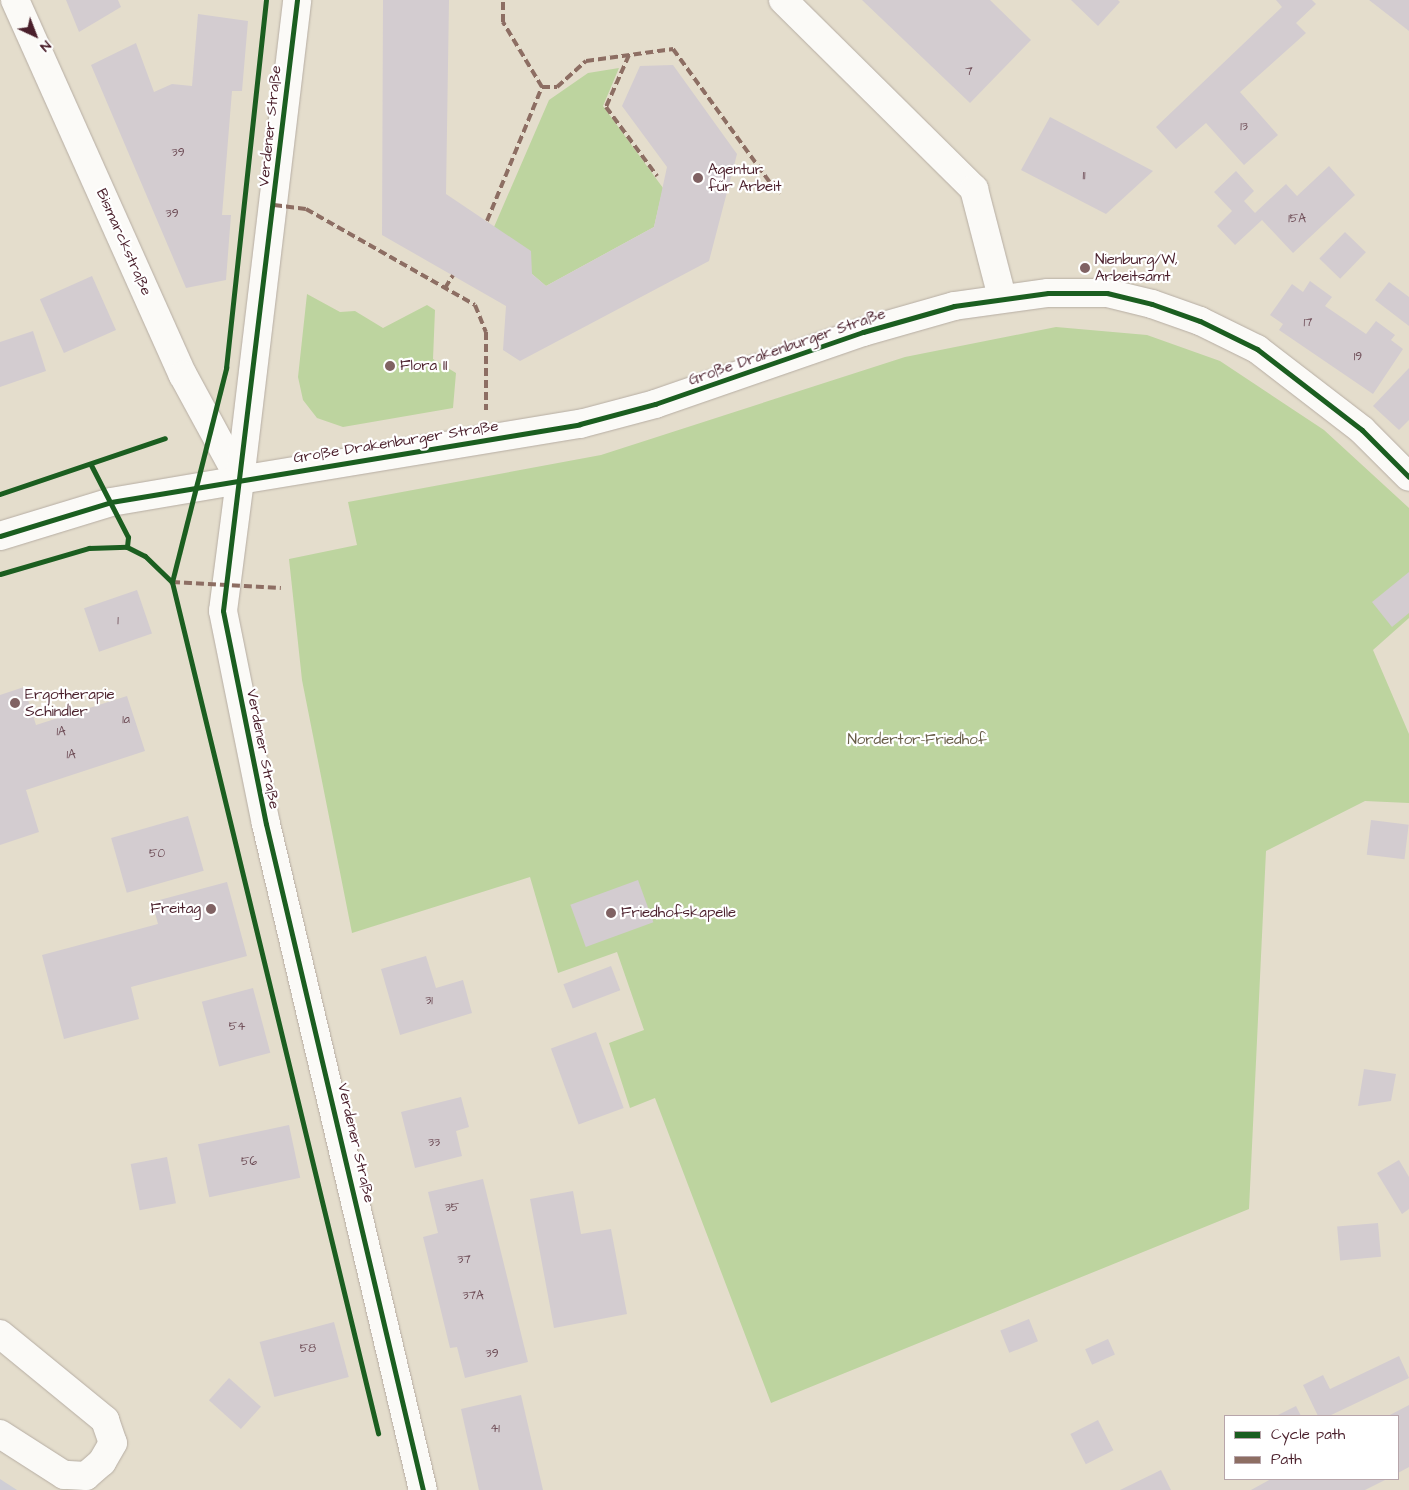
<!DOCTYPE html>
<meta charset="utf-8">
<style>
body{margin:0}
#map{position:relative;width:1409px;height:1490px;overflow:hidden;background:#e4ddcc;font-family:"Architects Daughter",sans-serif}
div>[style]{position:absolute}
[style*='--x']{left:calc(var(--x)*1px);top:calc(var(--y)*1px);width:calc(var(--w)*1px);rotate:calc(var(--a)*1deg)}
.industrial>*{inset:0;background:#cfced5}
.green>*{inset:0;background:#bdd49f}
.building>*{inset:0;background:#d3ccd0;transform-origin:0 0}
.roads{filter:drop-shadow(0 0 1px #b6ada3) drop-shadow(0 0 1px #b6ada3)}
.minor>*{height:28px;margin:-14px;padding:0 14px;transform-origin:14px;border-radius:14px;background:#fbfaf7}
.major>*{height:28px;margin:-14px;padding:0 14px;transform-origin:14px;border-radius:14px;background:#fbfaf7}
.quiet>*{height:4px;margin-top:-2px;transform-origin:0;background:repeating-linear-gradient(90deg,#8d6e63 0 8px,transparent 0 12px)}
.cycleway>*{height:5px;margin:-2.5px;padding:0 2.5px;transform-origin:2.5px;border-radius:2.5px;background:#1b5e20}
.dots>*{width:14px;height:14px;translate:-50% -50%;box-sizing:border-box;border:2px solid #fff;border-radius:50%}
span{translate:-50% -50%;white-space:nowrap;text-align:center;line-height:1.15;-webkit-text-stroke:4.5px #fff;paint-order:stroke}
.number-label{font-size:12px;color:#6c4a54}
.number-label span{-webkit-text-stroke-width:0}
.street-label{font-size:15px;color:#4a1f2b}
.poi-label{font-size:15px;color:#4a1f2b}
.left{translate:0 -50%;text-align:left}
.right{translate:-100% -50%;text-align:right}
.park-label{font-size:15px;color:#675c47}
.legend{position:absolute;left:1224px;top:1415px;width:175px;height:65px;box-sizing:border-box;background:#fff;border:1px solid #b7a5aa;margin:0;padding:6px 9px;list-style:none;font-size:15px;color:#4a1f2b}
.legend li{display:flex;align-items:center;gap:10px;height:25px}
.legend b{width:25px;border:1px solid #b7a5aa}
.north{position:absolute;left:10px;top:10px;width:50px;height:50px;-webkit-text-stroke:4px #fff;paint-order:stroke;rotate:137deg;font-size:14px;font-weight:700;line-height:20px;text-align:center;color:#4a1f2b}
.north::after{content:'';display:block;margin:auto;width:18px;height:22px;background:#4a1f2b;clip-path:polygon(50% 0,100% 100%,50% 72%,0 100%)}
</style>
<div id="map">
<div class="industrial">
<i style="clip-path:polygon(0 1479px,17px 1490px,0 1490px)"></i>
</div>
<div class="green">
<i style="clip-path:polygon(619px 68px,603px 106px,663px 188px,654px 227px,546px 286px,532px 274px,494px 227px,549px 100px,588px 73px)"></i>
<i style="clip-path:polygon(307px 294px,340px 312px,355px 311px,383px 328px,427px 305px,435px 310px,433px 359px,456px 373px,453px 408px,343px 427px,317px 418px,303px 400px,298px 377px)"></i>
<i style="clip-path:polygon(1056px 327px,1147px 335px,1220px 361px,1324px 430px,1409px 508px,1409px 618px,1373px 650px,1409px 734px,1409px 803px,1365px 801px,1266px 851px,1249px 1209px,771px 1403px,655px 1098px,630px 1108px,609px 1043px,644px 1030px,617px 952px,558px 973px,530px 877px,352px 933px,302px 680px,289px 559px,357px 545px,348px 502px,601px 455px,905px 357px)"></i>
</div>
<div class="building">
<i style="clip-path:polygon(66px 0,118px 0,121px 7px,79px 32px)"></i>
<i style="clip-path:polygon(383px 0,449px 0,446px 194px,531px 251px,532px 274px,546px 286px,654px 227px,667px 167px,622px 106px,640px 66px,673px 65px,737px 154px,709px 261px,520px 361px,503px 350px,506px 306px,382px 235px)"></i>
<i style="clip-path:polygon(862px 0,990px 0,1031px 40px,970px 103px)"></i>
<i style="clip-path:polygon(1071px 0,1118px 0,1120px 2px,1098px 26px)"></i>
<i style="clip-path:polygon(1276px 0,1312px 0,1316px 4px,1296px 23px,1306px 33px,1240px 92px,1278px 135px,1244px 165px,1206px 123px,1176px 149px,1156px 127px,1282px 7px)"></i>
<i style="clip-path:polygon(1369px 0,1409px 0,1409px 31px)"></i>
<i style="clip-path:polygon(198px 14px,248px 21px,242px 91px,232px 91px,222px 215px,231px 215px,226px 280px,186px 288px,91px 65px,136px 43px,154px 92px,172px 84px,192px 86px)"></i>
<i style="clip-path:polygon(1050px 117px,1153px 171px,1106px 214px,1021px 170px)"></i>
<i style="clip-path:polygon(1329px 166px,1355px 195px,1293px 253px,1262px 220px,1235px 245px,1217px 226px,1232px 211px,1214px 192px,1236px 171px,1254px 191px,1244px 201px,1255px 213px,1286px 184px,1297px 196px)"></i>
<i style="left:1345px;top:232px;width:29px;height:37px;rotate:44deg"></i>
<i style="left:92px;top:276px;width:59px;height:57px;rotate:66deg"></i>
<i style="clip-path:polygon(1310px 281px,1332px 297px,1325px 306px,1366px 334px,1376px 321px,1395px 335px,1391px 340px,1403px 349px,1373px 394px,1279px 330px,1283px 324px,1270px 315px,1292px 284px,1303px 292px)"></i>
<i style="clip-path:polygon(1389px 282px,1409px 297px,1409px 326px,1375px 300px)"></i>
<i style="clip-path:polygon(33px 331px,46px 371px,0 387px,0 342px)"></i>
<i style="clip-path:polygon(1409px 368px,1409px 420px,1399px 430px,1373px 406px)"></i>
<i style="clip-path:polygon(1409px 572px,1409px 613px,1392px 627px,1372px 602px)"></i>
<i style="left:137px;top:590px;width:46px;height:56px;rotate:71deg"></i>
<i style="clip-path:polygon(24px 687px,36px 725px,127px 696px,145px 751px,26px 790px,39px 832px,0 845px,0 695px)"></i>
<i style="left:188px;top:816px;width:57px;height:80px;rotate:74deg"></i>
<i style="left:1371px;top:820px;width:38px;height:35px;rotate:7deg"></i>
<i style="left:638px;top:880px;width:45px;height:72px;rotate:70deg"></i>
<i style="clip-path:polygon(227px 882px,247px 956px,131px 987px,139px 1019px,64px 1039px,42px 955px,158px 924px,152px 902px)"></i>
<i style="clip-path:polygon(426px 956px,436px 988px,463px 980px,472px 1013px,400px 1035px,381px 969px)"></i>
<i style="left:611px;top:966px;width:26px;height:51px;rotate:69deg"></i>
<i style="left:253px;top:988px;width:67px;height:53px;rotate:75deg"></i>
<i style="left:596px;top:1032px;width:81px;height:48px;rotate:70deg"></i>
<i style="clip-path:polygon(1364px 1069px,1396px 1074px,1391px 1101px,1358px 1106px)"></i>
<i style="clip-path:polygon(461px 1097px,469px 1127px,456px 1131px,462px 1156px,415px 1168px,401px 1112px)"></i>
<i style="left:289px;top:1125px;width:54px;height:93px;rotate:78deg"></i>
<i style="left:167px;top:1157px;width:47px;height:37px;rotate:79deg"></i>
<i style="clip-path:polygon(1399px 1160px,1409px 1177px,1409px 1209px,1402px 1214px,1377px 1173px)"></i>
<i style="clip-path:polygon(483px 1179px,528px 1362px,465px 1378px,457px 1347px,450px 1348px,423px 1237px,438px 1233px,428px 1192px)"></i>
<i style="clip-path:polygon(573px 1191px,581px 1234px,611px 1229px,627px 1314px,554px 1328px,530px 1199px)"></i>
<i style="left:1378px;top:1223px;width:34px;height:41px;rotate:85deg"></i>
<i style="left:1029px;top:1319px;width:24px;height:31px;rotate:68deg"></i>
<i style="left:334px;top:1322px;width:57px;height:77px;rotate:75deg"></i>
<i style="left:1108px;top:1339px;width:17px;height:25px;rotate:66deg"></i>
<i style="clip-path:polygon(1399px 1356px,1409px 1378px,1329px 1416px,1318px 1416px,1303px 1385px,1323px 1375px,1330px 1389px)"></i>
<i style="left:229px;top:1378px;width:43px;height:30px;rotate:42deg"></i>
<i style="clip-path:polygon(521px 1395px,543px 1490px,479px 1490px,461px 1409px)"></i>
<i style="clip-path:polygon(1409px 1405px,1409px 1467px,1398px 1473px,1398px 1416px,1388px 1416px)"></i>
<i style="clip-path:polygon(1296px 1406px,1301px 1416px,1276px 1416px)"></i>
<i style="left:1098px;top:1420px;width:34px;height:31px;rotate:63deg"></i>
<i style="clip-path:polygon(1161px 1470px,1171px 1490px,1120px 1490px)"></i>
<i style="clip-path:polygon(1271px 1479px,1387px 1479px,1365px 1490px,1251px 1490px)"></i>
</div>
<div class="roads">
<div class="minor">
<i style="--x:15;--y:0;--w:411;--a:65.9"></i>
<i style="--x:183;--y:375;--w:119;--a:61.5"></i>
<i style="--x:783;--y:0;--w:269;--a:44.7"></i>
<i style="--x:974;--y:189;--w:112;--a:75.5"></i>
<i style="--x:240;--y:480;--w:345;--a:-9.4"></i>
<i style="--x:580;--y:424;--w:78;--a:-14.9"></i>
<i style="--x:655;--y:404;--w:220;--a:-19.1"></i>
<i style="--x:863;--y:332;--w:95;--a:-15.9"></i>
<i style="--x:954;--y:306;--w:95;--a:-7.9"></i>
<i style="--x:1048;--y:293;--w:59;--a:0"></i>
<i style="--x:1107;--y:293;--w:46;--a:13.7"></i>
<i style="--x:1152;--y:304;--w:51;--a:19.5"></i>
<i style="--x:1200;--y:321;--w:64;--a:26.2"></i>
<i style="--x:1257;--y:349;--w:133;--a:37.6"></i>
<i style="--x:1362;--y:430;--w:66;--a:45"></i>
<i style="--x:240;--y:480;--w:483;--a:-83.2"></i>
<i style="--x:0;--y:1334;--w:136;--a:39.3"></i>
<i style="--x:105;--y:1420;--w:24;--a:71"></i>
<i style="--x:113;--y:1443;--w:22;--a:120"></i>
<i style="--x:102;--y:1462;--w:21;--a:139"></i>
<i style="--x:86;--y:1476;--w:22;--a:-177"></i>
<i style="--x:64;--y:1475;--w:76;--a:-147.4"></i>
</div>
<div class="major">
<i style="--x:0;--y:536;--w:116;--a:-17"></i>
<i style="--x:111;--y:502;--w:131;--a:-9.7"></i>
<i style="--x:240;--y:480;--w:132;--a:97.4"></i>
<i style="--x:223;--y:611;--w:217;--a:78.6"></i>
<i style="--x:266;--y:824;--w:684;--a:76.74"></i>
</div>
</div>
<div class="quiet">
<i style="--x:629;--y:55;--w:57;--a:113.9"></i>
<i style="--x:606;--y:107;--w:86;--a:53.5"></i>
<i style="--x:542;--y:87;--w:15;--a:0"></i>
<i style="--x:557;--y:87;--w:39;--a:-42"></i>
<i style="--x:586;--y:61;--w:88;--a:-7.9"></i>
<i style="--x:673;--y:49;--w:180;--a:54"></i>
<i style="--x:274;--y:205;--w:32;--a:7"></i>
<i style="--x:306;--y:209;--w:194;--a:29.6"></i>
<i style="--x:475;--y:305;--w:29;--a:68"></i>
<i style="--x:486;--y:332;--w:78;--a:90"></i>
<i style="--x:487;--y:221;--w:145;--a:-67.7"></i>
<i style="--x:542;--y:87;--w:76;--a:-121"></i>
<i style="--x:503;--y:22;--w:22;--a:-90"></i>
<i style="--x:445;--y:288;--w:15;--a:-58"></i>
<i style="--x:172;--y:582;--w:109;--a:3.2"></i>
</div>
<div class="cycleway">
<i style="--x:297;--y:0;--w:615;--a:96.91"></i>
<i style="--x:223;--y:611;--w:217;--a:78.6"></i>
<i style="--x:266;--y:824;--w:684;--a:76.74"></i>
<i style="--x:91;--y:465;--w:81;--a:62.8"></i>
<i style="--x:128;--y:537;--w:10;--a:96"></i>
<i style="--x:0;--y:494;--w:174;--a:-18.7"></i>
<i style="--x:0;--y:536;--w:116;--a:-17"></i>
<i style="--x:111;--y:502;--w:475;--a:-9.4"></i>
<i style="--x:580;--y:424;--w:78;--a:-14.9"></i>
<i style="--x:655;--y:404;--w:220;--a:-19.1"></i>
<i style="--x:863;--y:332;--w:95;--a:-15.9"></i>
<i style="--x:954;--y:306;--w:95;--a:-7.9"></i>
<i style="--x:1048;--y:293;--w:59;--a:0"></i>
<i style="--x:1107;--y:293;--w:46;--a:13.7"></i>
<i style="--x:1152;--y:304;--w:51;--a:19.5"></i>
<i style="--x:1200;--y:321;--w:64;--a:26.2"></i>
<i style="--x:1257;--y:349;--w:133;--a:37.6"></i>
<i style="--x:1362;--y:430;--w:66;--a:45"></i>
<i style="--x:0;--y:574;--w:93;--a:-16.3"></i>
<i style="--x:89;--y:548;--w:38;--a:-2"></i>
<i style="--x:127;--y:547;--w:20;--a:27"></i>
<i style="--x:145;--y:556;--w:37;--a:44"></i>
<i style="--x:172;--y:582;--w:876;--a:76.39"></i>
<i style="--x:172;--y:582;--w:221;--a:-75.8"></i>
<i style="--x:226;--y:368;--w:370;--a:-83.8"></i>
</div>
<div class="dots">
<i style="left:698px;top:178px;background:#806263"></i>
<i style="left:1085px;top:268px;background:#806263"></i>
<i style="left:390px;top:366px;background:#806263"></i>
<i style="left:15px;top:703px;background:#806263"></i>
<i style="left:211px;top:909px;background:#806263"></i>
<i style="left:611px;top:913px;background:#806263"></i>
</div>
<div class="number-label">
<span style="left:969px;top:72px">7</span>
<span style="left:1244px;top:127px">13</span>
<span style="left:178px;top:153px">39</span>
<span style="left:1084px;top:176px">11</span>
<span style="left:172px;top:214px">39</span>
<span style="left:1297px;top:219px">15A</span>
<span style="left:1308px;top:323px">17</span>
<span style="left:1358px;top:357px">19</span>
<span style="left:118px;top:621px">1</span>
<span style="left:126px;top:720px">1a</span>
<span style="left:61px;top:732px">1A</span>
<span style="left:71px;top:755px">1A</span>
<span style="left:157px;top:854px">50</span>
<span style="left:429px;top:1001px">31</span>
<span style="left:237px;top:1027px">54</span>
<span style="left:434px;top:1143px">33</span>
<span style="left:249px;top:1162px">56</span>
<span style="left:452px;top:1208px">35</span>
<span style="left:464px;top:1260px">37</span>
<span style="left:473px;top:1296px">37A</span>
<span style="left:308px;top:1349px">58</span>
<span style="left:492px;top:1354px">39</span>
<span style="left:495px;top:1429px">41</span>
</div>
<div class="street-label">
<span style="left:270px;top:126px;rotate:-84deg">Verdener Straße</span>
<span style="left:124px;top:242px;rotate:66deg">Bismarckstraße</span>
<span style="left:787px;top:347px;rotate:-19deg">Große Drakenburger Straße</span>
<span style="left:396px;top:442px;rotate:-9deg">Große Drakenburger Straße</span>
<span style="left:263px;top:749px;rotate:79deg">Verdener Straße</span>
<span style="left:356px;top:1143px;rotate:77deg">Verdener Straße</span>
</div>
<div class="poi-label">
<span class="left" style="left:708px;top:178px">Agentur<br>für Arbeit</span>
<span class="left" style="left:1095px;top:268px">Nienburg/W,<br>Arbeitsamt</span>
<span class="left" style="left:400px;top:366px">Flora II</span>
<span class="left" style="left:25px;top:703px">Ergotherapie<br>Schindler</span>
<span class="right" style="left:201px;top:909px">Freitag</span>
<span class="left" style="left:621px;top:913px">Friedhofskapelle</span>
</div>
<div class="park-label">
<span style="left:917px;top:740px">Nordertor-Friedhof</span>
</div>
<ul class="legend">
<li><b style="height:6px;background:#1b5e20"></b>Cycle path</li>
<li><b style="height:6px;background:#8d6e63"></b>Path</li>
</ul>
<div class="north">N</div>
</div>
